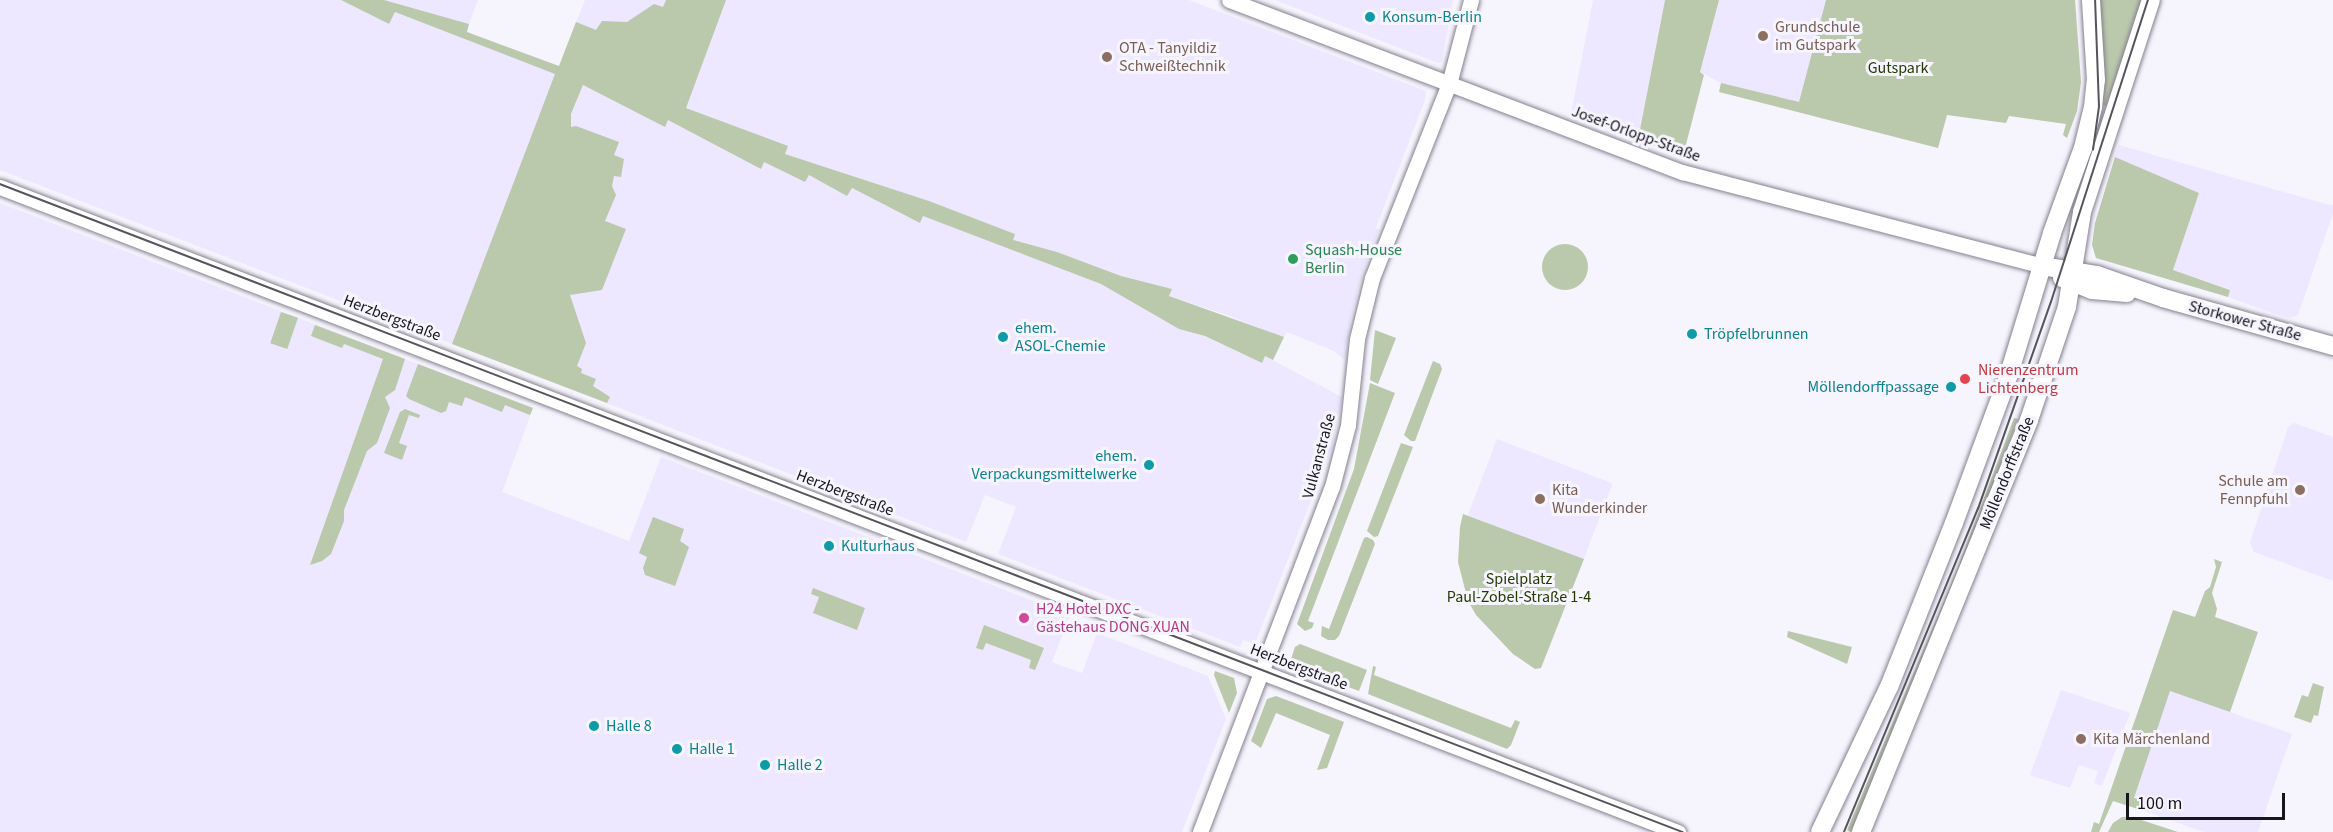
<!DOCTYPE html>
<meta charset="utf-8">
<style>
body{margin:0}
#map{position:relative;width:2333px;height:832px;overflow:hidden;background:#f6f4fd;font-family:"Source Sans 3",sans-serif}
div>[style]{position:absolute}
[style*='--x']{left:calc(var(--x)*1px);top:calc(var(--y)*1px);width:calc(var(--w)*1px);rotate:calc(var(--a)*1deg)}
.built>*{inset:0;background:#ede8ff;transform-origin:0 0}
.green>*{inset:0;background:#bac8ac;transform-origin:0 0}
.round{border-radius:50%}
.roads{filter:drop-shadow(0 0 2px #84818f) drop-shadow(0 0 2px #84818f)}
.minor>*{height:15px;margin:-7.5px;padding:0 7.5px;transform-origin:7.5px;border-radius:7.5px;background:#fff}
.major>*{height:18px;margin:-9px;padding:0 9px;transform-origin:9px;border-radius:9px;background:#fff}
.tram>*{height:1.5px;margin:-0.75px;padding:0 0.75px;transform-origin:0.75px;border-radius:0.75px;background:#55545b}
.dots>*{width:16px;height:16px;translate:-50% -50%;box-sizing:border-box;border:3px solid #f6f4fd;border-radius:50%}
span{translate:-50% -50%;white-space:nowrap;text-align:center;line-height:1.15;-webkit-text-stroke:6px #f6f4fd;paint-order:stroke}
.culture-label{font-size:16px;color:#0d838f}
.left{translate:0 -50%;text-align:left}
.right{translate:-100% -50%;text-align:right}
.education-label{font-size:16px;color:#785e54}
.park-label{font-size:16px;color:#243a01}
.street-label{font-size:16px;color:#16151b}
.leisure-label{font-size:16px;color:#27864d}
.health-label{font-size:16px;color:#be3a42}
.hotel-label{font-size:16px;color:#b23c85}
.scale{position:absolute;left:2126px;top:793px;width:159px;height:27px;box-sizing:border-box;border:3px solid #16151b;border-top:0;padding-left:8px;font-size:18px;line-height:21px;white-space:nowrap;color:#16151b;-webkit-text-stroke:4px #f6f4fd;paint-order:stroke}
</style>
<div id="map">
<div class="built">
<i style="clip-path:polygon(0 0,341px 0,389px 24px,395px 12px,556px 74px,452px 344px,0 170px)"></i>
<i style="clip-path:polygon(384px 0,478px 0,469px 24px)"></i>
<i style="clip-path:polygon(585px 0,1189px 0,1426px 91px,1425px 100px,1376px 228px,1379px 230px,1362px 274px,1350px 323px,1345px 360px,1334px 351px,1287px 332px,1284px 337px,1278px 336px,1230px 316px,1169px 296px,1171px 289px,1121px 276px,1057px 252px,1012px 240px,1015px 234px,929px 201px,785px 154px,787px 146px,561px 61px)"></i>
<i style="clip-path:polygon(1275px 0,1453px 0,1442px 61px,1438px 63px)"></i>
<i style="clip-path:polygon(1593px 0,1665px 0,1638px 140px,1571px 114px)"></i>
<i style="clip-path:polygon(1719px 0,1826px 0,1799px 103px,1721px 83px,1700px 72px)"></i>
<i style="clip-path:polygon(583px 85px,665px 126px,668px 119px,761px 168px,764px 162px,805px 182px,808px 175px,851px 188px,920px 223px,923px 216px,1101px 284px,1179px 329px,1205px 336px,1261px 363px,1265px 356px,1342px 397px,1332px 447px,1255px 644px,1243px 640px,1240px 647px,998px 554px,1016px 507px,985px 495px,966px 542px,477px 353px)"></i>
<i style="clip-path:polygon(2119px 145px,2333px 206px,2333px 213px,2298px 315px,2289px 318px,2272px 313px,2228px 297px,2230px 289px,2173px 270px,2199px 193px,2115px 157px)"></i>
<i style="clip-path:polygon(0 203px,533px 408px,502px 492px,629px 541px,661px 457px,1070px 615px,1052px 662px,1082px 673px,1097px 633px,1208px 676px,1226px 719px,1182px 832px,0 832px)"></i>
<i style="clip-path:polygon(2294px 423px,2333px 437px,2333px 581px,2254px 552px,2250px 543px,2288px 427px)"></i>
<i style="left:1497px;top:439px;width:124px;height:82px;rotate:21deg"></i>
<i style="clip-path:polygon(2061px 690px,2130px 713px,2102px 786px,2094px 783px,2098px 771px,2079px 765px,2070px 788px,2030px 775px)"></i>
<i style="clip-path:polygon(2170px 691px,2292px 734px,2258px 832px,2204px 832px,2141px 810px,2143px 802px,2133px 798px)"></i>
</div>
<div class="green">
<i style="clip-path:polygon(341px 0,384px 0,469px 24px,467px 32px,559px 66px,576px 22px,596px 30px,602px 21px,627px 22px,654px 4px,663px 7px,666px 0,726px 0,686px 108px,788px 146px,785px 154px,929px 201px,1015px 234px,1013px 240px,1057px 252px,1121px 276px,1172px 289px,1169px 296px,1284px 337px,1273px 360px,1265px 356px,1262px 363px,1205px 336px,1179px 329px,1101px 284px,923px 216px,920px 223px,852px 188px,847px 196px,809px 175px,805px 182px,764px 162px,761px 169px,668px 120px,665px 127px,583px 85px,571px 114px,571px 127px,576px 126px,619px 142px,614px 155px,624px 159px,621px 177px,614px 176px,612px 186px,616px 195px,605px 221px,626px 229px,602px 290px,570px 295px,586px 343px,577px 366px,582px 369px,581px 373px,596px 379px,593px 386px,610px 397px,607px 403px,452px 344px,555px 74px,395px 12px,389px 24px)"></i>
<i style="clip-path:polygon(1665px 0,1719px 0,1700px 72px,1704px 75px,1683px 156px,1638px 140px)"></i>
<i style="clip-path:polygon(1826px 0,2075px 0,2081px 82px,2077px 111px,2067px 138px,2063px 135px,2066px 124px,2009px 116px,2006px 123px,1947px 115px,1938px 148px,1719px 92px,1721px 83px,1799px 102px)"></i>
<i style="clip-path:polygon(2098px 0,2146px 0,2109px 107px,2103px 105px)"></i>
<i style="clip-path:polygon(2115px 157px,2199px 193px,2173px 270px,2230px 290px,2228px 297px,2096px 258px,2092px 245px,2095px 223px)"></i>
<i class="round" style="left:1542px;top:244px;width:46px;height:46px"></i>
<i style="left:281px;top:312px;width:18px;height:33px;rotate:19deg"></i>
<i style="clip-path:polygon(315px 325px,405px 359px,395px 390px,385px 397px,390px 408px,377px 443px,367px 451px,344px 510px,344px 521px,331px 554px,322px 561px,310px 565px,383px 359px,344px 344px,342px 348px,311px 336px)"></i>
<i style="clip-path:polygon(1375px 330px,1396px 338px,1378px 384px,1370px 380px)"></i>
<i style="clip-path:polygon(1433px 361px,1440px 364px,1442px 369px,1415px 441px,1411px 441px,1404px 435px)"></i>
<i style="clip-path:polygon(418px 364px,533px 408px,530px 415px,505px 405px,502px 412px,465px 397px,462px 406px,449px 402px,446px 411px,441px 413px,409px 399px,406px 396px)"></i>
<i style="clip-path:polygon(1370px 383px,1395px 393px,1308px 621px,1314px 623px,1312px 628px,1305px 631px,1297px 624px,1354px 469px)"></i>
<i style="clip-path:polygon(405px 409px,420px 415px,419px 418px,409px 415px,399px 443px,407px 446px,402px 460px,384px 453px,400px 412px)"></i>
<i style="clip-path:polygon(2014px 418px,2018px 419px,1978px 524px,1851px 832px,1847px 830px,1955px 575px)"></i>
<i style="clip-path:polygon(1401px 443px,1413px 447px,1378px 536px,1374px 537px,1367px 531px)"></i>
<i style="clip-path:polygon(1463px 514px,1584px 559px,1541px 668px,1535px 669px,1513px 654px,1476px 615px,1468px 601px,1458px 562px,1460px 527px)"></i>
<i style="clip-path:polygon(653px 517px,684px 529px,680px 541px,689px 547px,675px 586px,645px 575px,643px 568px,647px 557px,639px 553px)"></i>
<i style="clip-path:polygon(1367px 537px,1373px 540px,1375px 544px,1339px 636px,1335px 640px,1328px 640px,1321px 636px,1322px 626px,1329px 629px,1364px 538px)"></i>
<i style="clip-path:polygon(2214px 559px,2222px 562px,2212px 593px,2217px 609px,2215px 617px,2258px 632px,2230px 712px,2170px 691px,2134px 798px,2143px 801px,2141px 810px,2113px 801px,2099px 832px,2091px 832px,2094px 822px,2099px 824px,2173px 610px,2195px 617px,2205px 591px,2210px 587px,2216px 567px)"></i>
<i style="clip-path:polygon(813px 588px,865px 608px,857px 630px,813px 613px,819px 597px,811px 594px)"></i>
<i style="clip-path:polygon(984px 625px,1044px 648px,1035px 670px,1029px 668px,1031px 660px,986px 643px,983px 650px,976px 648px)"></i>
<i style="clip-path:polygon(1788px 631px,1852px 647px,1847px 664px,1787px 637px)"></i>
<i style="clip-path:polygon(1300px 644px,1367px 670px,1359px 691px,1295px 667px,1291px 659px,1295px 647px)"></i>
<i style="clip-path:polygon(1373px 666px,1376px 667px,1374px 675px,1511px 728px,1515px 720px,1520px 722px,1511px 745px,1507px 749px,1368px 694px)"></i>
<i style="clip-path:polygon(1215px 671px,1234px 678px,1237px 693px,1229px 713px,1214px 675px)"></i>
<i style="clip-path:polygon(2313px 683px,2324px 687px,2318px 716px,2314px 715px,2311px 723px,2294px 717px,2302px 695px,2308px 697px)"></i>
<i style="clip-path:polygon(1276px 696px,1344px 722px,1327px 768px,1317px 770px,1330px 735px,1276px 713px,1261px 748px,1251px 741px,1267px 699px)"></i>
<i style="clip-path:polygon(2122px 817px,2132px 817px,2178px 832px,2108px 832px,2113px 823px)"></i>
</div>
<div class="roads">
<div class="minor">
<i style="--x:1229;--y:0;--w:485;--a:20.8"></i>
<i style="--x:1682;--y:172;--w:372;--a:14.6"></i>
<i style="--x:0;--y:187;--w:1798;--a:21.03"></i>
<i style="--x:1200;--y:832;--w:369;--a:-69.1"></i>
<i style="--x:1332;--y:487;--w:64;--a:-75.5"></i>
<i style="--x:1348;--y:425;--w:86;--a:-84"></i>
<i style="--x:1357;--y:339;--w:63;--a:-76.2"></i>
<i style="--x:1372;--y:278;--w:209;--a:-68.4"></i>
<i style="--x:1449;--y:84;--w:87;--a:-75.3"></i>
</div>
<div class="major">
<i style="--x:2042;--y:266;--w:56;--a:9.3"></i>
<i style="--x:2097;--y:275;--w:70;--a:19.2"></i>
<i style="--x:2163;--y:298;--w:177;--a:15.8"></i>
<i style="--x:2062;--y:278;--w:32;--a:22"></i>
<i style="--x:2092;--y:290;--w:35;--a:5"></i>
<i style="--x:1820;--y:832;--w:161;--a:-64.6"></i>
<i style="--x:1889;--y:687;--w:176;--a:-68.4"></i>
<i style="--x:1954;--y:523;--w:159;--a:-69.7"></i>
<i style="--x:2009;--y:374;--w:147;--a:-73"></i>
<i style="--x:2052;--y:233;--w:90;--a:-70"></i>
<i style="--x:2083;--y:148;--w:42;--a:-76.3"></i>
<i style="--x:2093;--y:107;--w:27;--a:-84"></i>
<i style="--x:2096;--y:80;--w:80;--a:-93.6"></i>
<i style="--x:1861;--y:832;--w:445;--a:-67.8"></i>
<i style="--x:2029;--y:420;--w:119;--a:-71.4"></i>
<i style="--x:2067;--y:307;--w:96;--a:-81"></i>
<i style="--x:2082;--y:212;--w:223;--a:-72"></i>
</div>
</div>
<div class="tram">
<i style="--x:2093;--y:150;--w:43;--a:-82.1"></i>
<i style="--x:2099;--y:107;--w:107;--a:-92.1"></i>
<i style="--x:0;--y:184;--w:1803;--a:21.06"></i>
<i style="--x:1844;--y:832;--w:350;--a:-67.5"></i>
<i style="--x:1978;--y:509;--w:219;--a:-70.6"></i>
<i style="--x:2051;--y:302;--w:317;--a:-72.2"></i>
</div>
<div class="dots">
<i style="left:1370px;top:17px;background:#0f9aa8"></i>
<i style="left:1763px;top:36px;background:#8d6e63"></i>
<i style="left:1107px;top:57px;background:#8d6e63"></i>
<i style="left:1293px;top:259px;background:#2e9e5b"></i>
<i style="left:1692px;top:334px;background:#0f9aa8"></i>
<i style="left:1003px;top:337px;background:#0f9aa8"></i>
<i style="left:1965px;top:379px;background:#e0444e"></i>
<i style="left:1951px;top:387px;background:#0f9aa8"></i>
<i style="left:1149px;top:465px;background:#0f9aa8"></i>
<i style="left:2300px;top:490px;background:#8d6e63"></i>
<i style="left:1540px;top:499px;background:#8d6e63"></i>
<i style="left:829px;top:546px;background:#0f9aa8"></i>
<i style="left:1024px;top:618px;background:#d1479c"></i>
<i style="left:594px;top:726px;background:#0f9aa8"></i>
<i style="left:2081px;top:739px;background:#8d6e63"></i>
<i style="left:677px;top:749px;background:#0f9aa8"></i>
<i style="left:765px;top:765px;background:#0f9aa8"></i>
</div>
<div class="culture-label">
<span class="left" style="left:1382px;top:17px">Konsum-Berlin</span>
<span class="left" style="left:1015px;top:337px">ehem.<br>ASOL-Chemie</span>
<span class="left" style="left:1704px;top:334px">Tröpfelbrunnen</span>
<span class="right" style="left:1939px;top:387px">Möllendorffpassage</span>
<span class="right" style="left:1137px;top:465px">ehem.<br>Verpackungsmittelwerke</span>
<span class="left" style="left:841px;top:546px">Kulturhaus</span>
<span class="left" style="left:606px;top:726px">Halle 8</span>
<span class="left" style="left:689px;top:749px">Halle 1</span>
<span class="left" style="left:777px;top:765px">Halle 2</span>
</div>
<div class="education-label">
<span class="left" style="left:1775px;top:36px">Grundschule<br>im Gutspark</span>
<span class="left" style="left:1119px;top:57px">OTA - Tanyildiz<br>Schweißtechnik</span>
<span class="right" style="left:2288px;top:490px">Schule am<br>Fennpfuhl</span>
<span class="left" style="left:1552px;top:499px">Kita<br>Wunderkinder</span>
<span class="left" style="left:2093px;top:739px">Kita Märchenland</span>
</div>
<div class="park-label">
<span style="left:1898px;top:68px">Gutspark</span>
<span style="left:1519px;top:588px">Spielplatz<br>Paul-Zobel-Straße 1-4</span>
</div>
<div class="street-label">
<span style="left:1636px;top:134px;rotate:20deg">Josef-Orlopp-Straße</span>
<span style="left:392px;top:318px;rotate:21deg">Herzbergstraße</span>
<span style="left:2245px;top:321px;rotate:15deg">Storkower Straße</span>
<span style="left:1319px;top:456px;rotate:-75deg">Vulkanstraße</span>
<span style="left:2007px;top:473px;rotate:-68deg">Möllendorffstraße</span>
<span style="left:845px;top:493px;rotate:21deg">Herzbergstraße</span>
<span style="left:1299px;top:667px;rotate:21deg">Herzbergstraße</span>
</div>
<div class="leisure-label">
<span class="left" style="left:1305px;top:259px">Squash-House<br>Berlin</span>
</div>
<div class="health-label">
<span class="left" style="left:1978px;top:379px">Nierenzentrum<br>Lichtenberg</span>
</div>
<div class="hotel-label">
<span class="left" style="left:1036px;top:618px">H24 Hotel DXC -<br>Gästehaus DONG XUAN</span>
</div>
<div class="scale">100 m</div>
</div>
